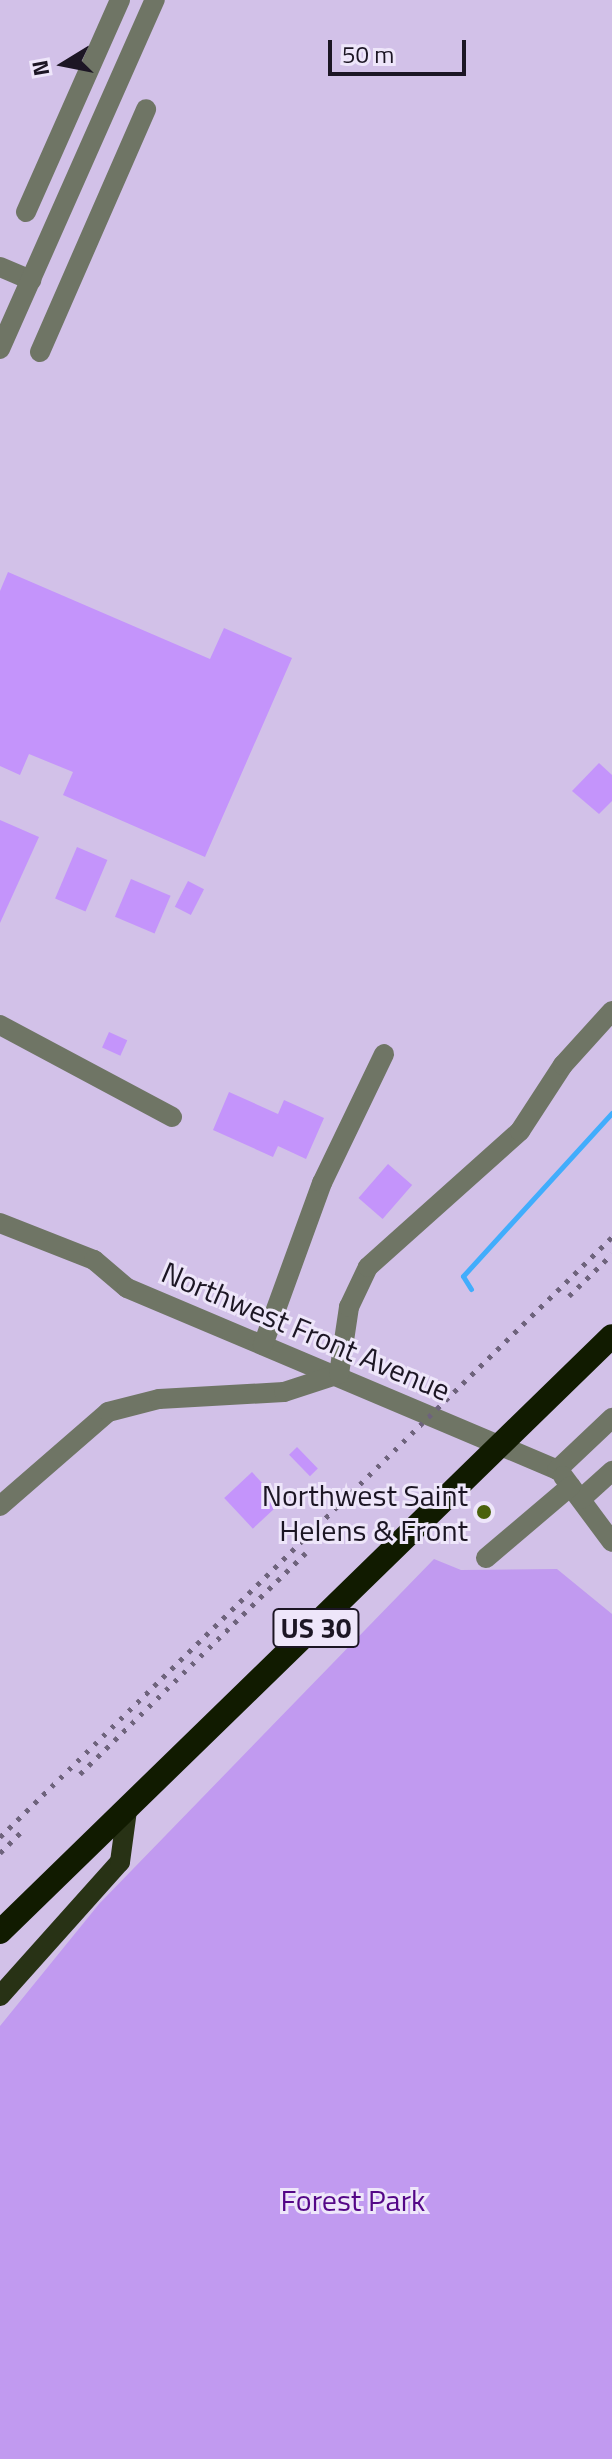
<!DOCTYPE html>
<style>
body{margin:0}
#map{position:relative;width:612px;height:2459px;overflow:hidden;background:#d2c1e8;font-family:"Titillium Web",sans-serif}
div>[style]{position:absolute}
[style*='--x']{left:calc(var(--x)*1px);top:calc(var(--y)*1px);width:calc(var(--w)*1px);rotate:calc(var(--a)*1deg)}
.green>*{inset:0;background:#c19af0}
.stream>*{height:5px;margin:-2.5px;padding:0 2.5px;transform-origin:2.5px;border-radius:2.5px;background:#41adfc}
.building>*{inset:0;background:#c494fb;transform-origin:0 0}
.minor>*{height:20px;margin:-10px;padding:0 10px;transform-origin:10px;border-radius:10px;background:#6f7565}
.major>*{height:20px;margin:-10px;padding:0 10px;transform-origin:10px;border-radius:10px;background:#283215}
.highway>*{height:24px;margin:-12px;padding:0 12px;transform-origin:12px;border-radius:12px;background:#111b00}
.rail>*{height:5px;margin-top:-2.5px;transform-origin:0;background:repeating-linear-gradient(90deg,#6e637c 0 4px,transparent 0 12px)}
.dots>*{width:22px;height:22px;translate:-50% -50%;box-sizing:border-box;border:4px solid #eee6fa;border-radius:50%}
span{translate:-50% -50%;white-space:nowrap;text-align:center;line-height:1.15;-webkit-text-stroke:6px #eee6fa;paint-order:stroke}
.shield-label span{padding:2px 6px;background:#eee6fa;border:2px solid;border-radius:6px;-webkit-text-stroke-width:0}
.shield-label{font-size:28px;color:#1c1624;font-weight:700}
.street-label{font-size:30px;color:#1c1624}
.poi-label{font-size:30px;color:#1c1624}
.right{translate:-100% -50%;text-align:right}
.park-label{font-size:30px;color:#540787}
.north{position:absolute;left:24px;top:24px;width:80px;height:80px;-webkit-text-stroke:6px #eee6fa;paint-order:stroke;rotate:260deg;font-size:22px;font-weight:700;line-height:32px;text-align:center;color:#1c1624}
.north::after{content:'';display:block;margin:auto;width:28px;height:36px;background:#1c1624;clip-path:polygon(50% 0,100% 100%,50% 72%,0 100%)}
.scale{position:absolute;left:328px;top:40px;width:138px;height:36px;box-sizing:border-box;border:4px solid #1c1624;border-top:0;padding-left:10px;font-size:24px;line-height:28px;white-space:nowrap;color:#1c1624;-webkit-text-stroke:6px #eee6fa;paint-order:stroke}
</style>
<div id="map">
<div class="green">
<i style="clip-path:polygon(434px 1559px,461px 1570px,557px 1569px,612px 1614px,612px 2459px,0 2459px,0 2026px,99px 1904px)"></i>
</div>
<div class="stream">
<i style="--x:471;--y:1289;--w:15;--a:-122"></i>
<i style="--x:463;--y:1276;--w:221;--a:-47.6"></i>
</div>
<div class="building">
<i style="clip-path:polygon(8px 572px,210px 659px,224px 628px,292px 658px,205px 857px,63px 795px,73px 772px,29px 754px,20px 775px,0 766px,0 591px)"></i>
<i style="clip-path:polygon(599px 763px,612px 775px,612px 801px,599px 814px,572px 791px)"></i>
<i style="clip-path:polygon(0 820px,39px 837px,0 923px)"></i>
<i style="left:77px;top:847px;width:33px;height:56px;rotate:23deg"></i>
<i style="left:131px;top:879px;width:43px;height:41px;rotate:23deg"></i>
<i style="left:188px;top:881px;width:18px;height:29px;rotate:27deg"></i>
<i style="left:109px;top:1032px;width:20px;height:17px;rotate:24deg"></i>
<i style="clip-path:polygon(229px 1092px,278px 1114px,284px 1100px,324px 1118px,306px 1159px,278px 1146px,273px 1157px,213px 1130px)"></i>
<i style="left:388px;top:1164px;width:32px;height:45px;rotate:41deg"></i>
<i style="left:297px;top:1447px;width:30px;height:11px;rotate:46deg"></i>
<i style="left:252px;top:1472px;width:42px;height:38px;rotate:47deg"></i>
</div>
<div class="minor">
<i style="--x:26;--y:212;--w:232;--a:-66.1"></i>
<i style="--x:0;--y:267;--w:34;--a:23"></i>
<i style="--x:0;--y:349;--w:382;--a:-66.1"></i>
<i style="--x:40;--y:352;--w:265;--a:-66.4"></i>
<i style="--x:0;--y:1025;--w:195;--a:28.1"></i>
<i style="--x:0;--y:1223;--w:101;--a:21.5"></i>
<i style="--x:94;--y:1260;--w:43;--a:40.3"></i>
<i style="--x:127;--y:1288;--w:467;--a:22.9"></i>
<i style="--x:557;--y:1470;--w:76;--a:-43.4"></i>
<i style="--x:263;--y:1345;--w:172;--a:-70"></i>
<i style="--x:322;--y:1183;--w:143;--a:-64.3"></i>
<i style="--x:563;--y:1476;--w:82;--a:53.4"></i>
<i style="--x:581;--y:1499;--w:42;--a:-42.1"></i>
<i style="--x:0;--y:1506;--w:143;--a:-41"></i>
<i style="--x:108;--y:1412;--w:53;--a:-14.3"></i>
<i style="--x:159;--y:1399;--w:125;--a:-3.2"></i>
<i style="--x:284;--y:1392;--w:58;--a:-18.1"></i>
<i style="--x:339;--y:1374;--w:68;--a:-81.5"></i>
<i style="--x:349;--y:1307;--w:44;--a:-64.6"></i>
<i style="--x:368;--y:1267;--w:204;--a:-41.8"></i>
<i style="--x:520;--y:1131;--w:79;--a:-56.9"></i>
<i style="--x:563;--y:1065;--w:73;--a:-47.8"></i>
<i style="--x:486;--y:1558;--w:111;--a:-40.3"></i>
</div>
<div class="major">
<i style="--x:0;--y:1996;--w:180;--a:-48.2"></i>
<i style="--x:120;--y:1862;--w:52;--a:-82.3"></i>
</div>
<div class="highway">
<i style="--x:0;--y:1932;--w:854;--a:-44.24"></i>
</div>
<div class="rail">
<i style="--x:569;--y:1296;--w:60;--a:-44.3"></i>
<i style="--x:80;--y:1774;--w:316;--a:-44.4"></i>
<i style="--x:0;--y:1837;--w:857;--a:-44.43"></i>
<i style="--x:0;--y:1853;--w:33;--a:-45"></i>
</div>
<div class="dots">
<i style="left:484px;top:1512px;background:#4a610c"></i>
</div>
<div class="shield-label">
<span style="left:316px;top:1628px">US 30</span>
</div>
<div class="street-label">
<span style="left:306px;top:1331px;rotate:23deg">Northwest Front Avenue</span>
</div>
<div class="poi-label">
<span class="right" style="left:468px;top:1512px">Northwest Saint<br>Helens &amp; Front</span>
</div>
<div class="park-label">
<span style="left:353px;top:2200px">Forest Park</span>
</div>
<div class="north">N</div>
<div class="scale">50 m</div>
</div>
